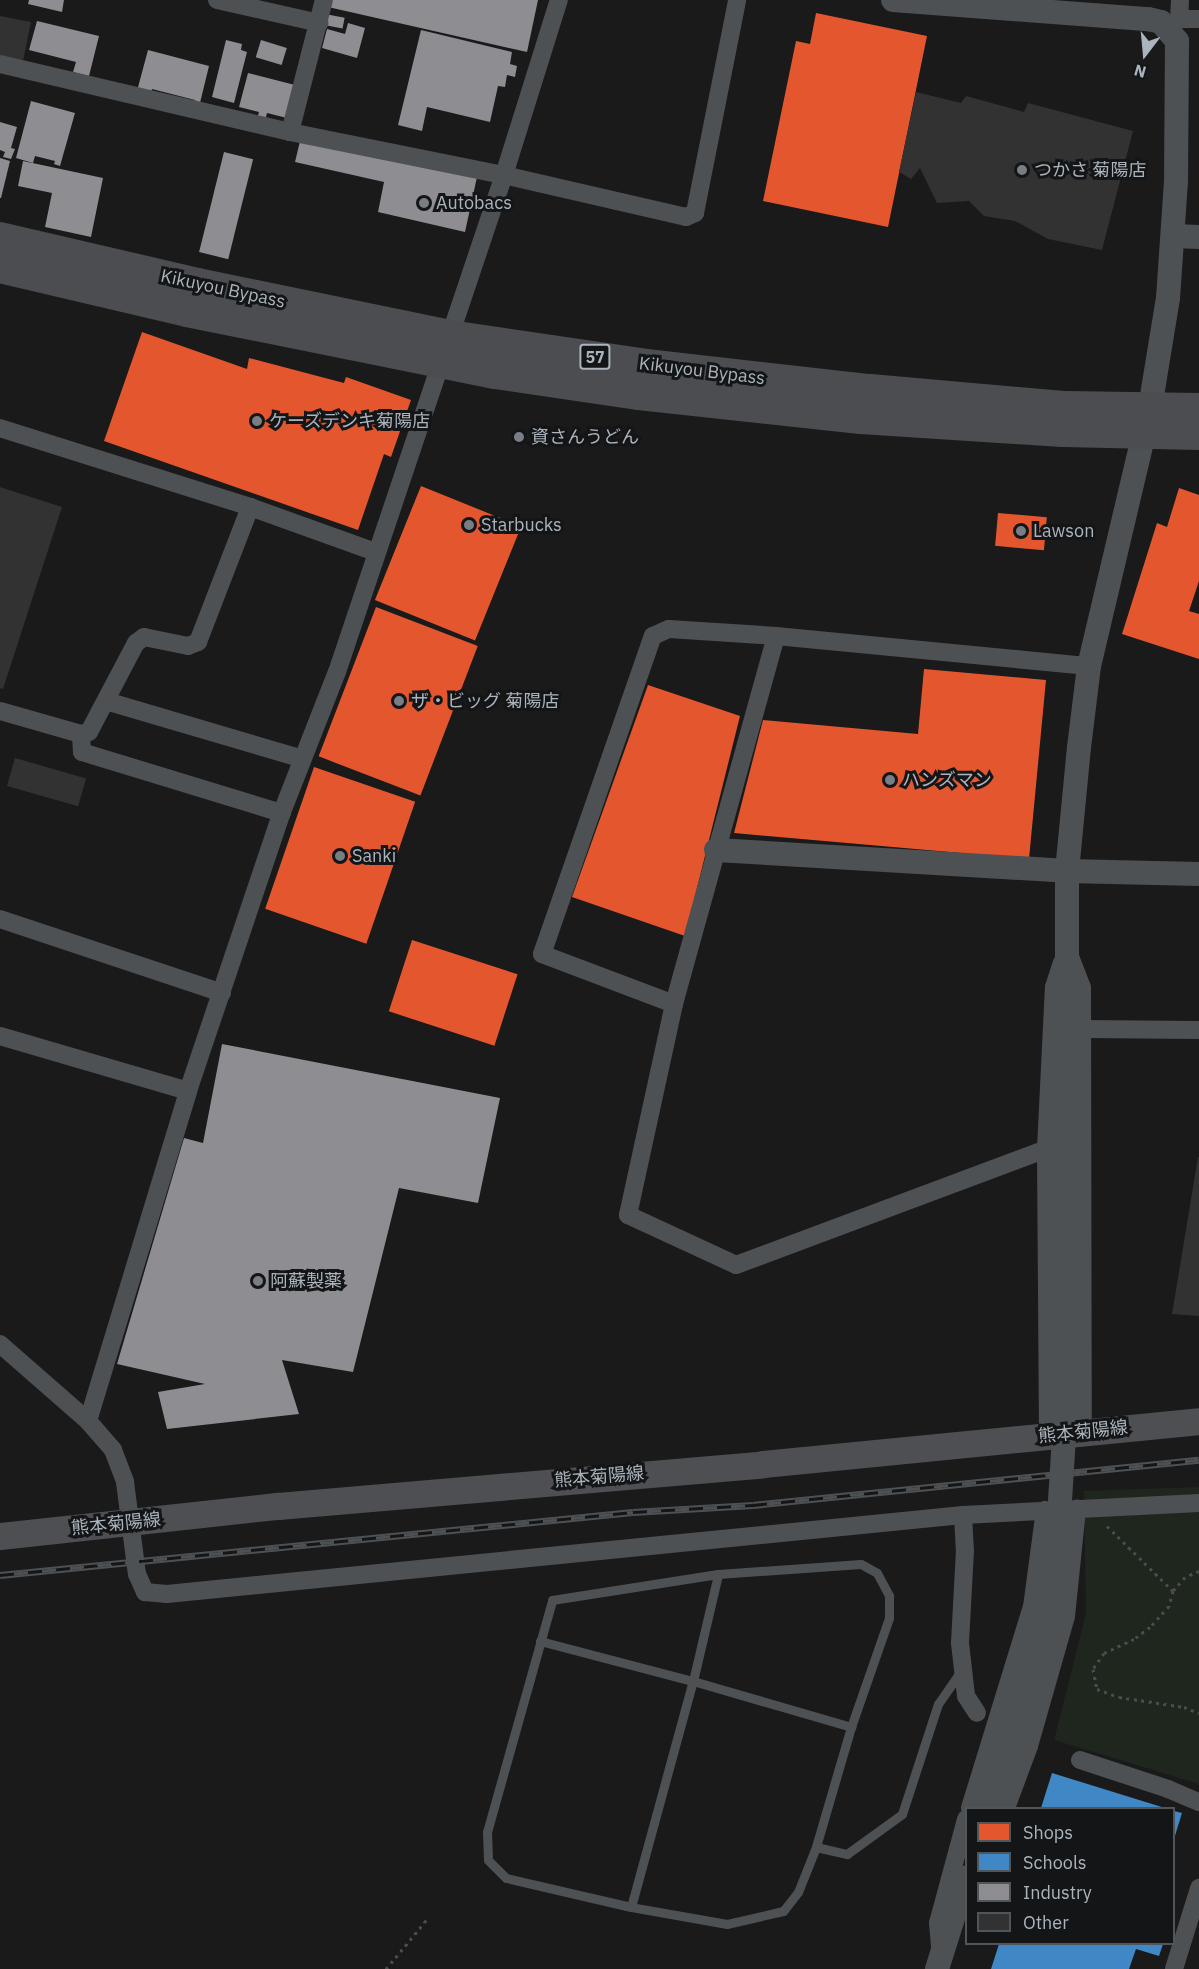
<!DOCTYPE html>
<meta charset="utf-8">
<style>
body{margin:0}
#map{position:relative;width:1199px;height:1969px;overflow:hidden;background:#1a1a1b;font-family:"IBM Plex Sans","Noto Sans JP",sans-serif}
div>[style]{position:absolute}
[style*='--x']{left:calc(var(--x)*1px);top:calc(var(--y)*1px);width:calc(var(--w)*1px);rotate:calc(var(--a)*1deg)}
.green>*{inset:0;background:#1e261e}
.shops>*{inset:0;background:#e4572e;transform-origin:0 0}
.schools>*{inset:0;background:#3f88c5}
.industry>*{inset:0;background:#8d8d92;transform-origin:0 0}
.building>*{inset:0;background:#323233;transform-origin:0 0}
.path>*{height:3px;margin-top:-1.5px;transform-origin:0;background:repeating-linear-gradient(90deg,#4a4c4e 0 3px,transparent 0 7.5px)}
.service>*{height:9px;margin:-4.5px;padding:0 4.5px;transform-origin:4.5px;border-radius:4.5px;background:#4e5154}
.minor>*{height:18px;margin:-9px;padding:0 9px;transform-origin:9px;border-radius:9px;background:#4e5154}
.tertiary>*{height:24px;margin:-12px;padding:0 12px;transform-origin:12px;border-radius:12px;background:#4e5154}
.secondary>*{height:27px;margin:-13.5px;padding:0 13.5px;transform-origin:13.5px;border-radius:13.5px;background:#4d4f52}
.trunk>*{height:32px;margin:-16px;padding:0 16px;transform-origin:16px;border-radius:16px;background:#4c4d50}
.rail>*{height:7px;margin-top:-3.5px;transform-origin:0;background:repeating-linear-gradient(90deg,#141517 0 14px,#4e5153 0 28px);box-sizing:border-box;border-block:2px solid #4e5153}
.tertiary-bridge>*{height:24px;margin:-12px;padding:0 12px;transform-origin:12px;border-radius:12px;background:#4e5154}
.dots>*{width:16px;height:16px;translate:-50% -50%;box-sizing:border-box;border:3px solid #141517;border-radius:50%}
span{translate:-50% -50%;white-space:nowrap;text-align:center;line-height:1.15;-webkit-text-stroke:6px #141517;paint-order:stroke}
.shield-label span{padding:2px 4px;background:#141517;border:2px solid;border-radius:4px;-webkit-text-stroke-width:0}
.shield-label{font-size:16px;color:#abb4bc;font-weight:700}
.poi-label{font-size:18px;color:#abb4bc}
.left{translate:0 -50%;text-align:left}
.street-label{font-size:18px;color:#abb4bc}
.legend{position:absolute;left:965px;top:1807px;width:210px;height:138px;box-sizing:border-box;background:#141517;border:2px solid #505559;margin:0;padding:8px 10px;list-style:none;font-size:18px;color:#abb4bc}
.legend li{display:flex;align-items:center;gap:12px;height:30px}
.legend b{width:30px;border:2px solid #505559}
.north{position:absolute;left:1115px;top:24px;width:60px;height:60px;-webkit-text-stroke:4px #141517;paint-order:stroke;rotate:196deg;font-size:16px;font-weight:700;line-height:24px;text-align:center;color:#abb4bc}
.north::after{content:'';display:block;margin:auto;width:21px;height:27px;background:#abb4bc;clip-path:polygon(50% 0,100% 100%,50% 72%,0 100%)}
</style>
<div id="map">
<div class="green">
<i style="clip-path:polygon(1199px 1487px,1199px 1784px,1054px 1740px,1086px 1614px,1084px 1491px)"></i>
</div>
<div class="shops">
<i style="clip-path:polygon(816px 13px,927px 36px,888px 227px,763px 201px,796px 41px,810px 44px)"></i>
<i style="clip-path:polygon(142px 332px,247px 369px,249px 358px,344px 383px,346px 377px,411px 400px,391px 457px,384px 454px,358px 530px,104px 441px)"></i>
<i style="left:421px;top:486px;width:108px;height:123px;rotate:22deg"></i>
<i style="clip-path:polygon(1179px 488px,1199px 495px,1199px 581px,1189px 611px,1199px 614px,1199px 659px,1122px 634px,1157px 523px,1167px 527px)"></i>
<i style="left:998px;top:513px;width:49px;height:33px;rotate:5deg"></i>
<i style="left:376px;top:607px;width:109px;height:160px;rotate:21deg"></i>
<i style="clip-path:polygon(924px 669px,1046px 680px,1029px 859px,734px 833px,763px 720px,918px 734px)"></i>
<i style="clip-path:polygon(648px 685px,740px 716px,685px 936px,572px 897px)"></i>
<i style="left:314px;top:767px;width:107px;height:150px;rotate:19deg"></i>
<i style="left:412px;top:940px;width:111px;height:75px;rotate:18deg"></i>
</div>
<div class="schools">
<i style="clip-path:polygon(1052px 1773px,1165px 1808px,1041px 1808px)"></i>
<i style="clip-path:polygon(1174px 1811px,1182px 1813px,1174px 1839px)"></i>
<i style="clip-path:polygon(999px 1944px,1163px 1944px,1159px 1956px,1136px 1949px,1129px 1969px,991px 1969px)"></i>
</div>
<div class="industry">
<i style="clip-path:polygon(29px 0,64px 0,62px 12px,28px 4px)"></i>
<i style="clip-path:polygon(329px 0,538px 0,527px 52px,328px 7px)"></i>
<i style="left:325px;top:14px;width:20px;height:11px;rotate:11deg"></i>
<i style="clip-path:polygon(37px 21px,99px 36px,89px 76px,73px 72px,76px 62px,29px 50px)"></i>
<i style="clip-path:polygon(348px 23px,365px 28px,357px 58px,322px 48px,327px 29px,345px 34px)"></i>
<i style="clip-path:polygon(421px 30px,512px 52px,510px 64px,517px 66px,515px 77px,507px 75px,505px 87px,498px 86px,490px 122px,427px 107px,422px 131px,398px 125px)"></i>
<i style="clip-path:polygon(226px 40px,242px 44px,241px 50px,247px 52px,234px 103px,212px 97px)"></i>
<i style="left:261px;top:40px;width:27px;height:18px;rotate:17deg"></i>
<i style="clip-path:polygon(148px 50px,209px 66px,199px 107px,193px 106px,195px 100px,152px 89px,150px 95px,137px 91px)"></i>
<i style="clip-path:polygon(248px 73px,295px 85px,287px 118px,267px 113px,265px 121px,257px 119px,259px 112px,239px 107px)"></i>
<i style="clip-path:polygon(31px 101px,75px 113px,60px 166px,54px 164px,55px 161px,35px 156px,33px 163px,16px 158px)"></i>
<i style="clip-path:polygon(0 122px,17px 127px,11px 148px,15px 149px,11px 159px,3px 157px,5px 152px,0 150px)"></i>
<i style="clip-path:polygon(301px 137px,477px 177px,465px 232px,378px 212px,384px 182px,295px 162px)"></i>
<i style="left:224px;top:152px;width:30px;height:103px;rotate:14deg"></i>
<i style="clip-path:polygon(0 158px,10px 161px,1px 198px,0 198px)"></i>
<i style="clip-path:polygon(23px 161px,103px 178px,91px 237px,45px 227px,52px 193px,18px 186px)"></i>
<i style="clip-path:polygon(222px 1044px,500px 1098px,478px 1203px,399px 1188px,353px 1372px,282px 1360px,299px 1414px,167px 1429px,158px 1392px,205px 1384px,117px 1364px,184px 1138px,203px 1143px)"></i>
</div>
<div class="building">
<i style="clip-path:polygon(0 16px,31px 22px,23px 61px,0 56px)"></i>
<i style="clip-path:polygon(916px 92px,961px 103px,966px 96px,1024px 112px,1028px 103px,1133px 131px,1102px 250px,1048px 239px,1015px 221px,984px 216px,969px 201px,937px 203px,920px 168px,911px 179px,899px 172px)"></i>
<i style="clip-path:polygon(0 487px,62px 507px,3px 689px,0 688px)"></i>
<i style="left:15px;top:758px;width:74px;height:29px;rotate:16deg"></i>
<i style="clip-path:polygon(1198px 1157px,1199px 1157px,1199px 1316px,1172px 1314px)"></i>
</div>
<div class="path">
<i style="--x:1107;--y:1526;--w:93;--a:44.6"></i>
<i style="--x:1199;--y:1571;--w:15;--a:157"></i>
<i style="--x:1185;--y:1577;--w:18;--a:131"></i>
<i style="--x:1173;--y:1591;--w:16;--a:105"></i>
<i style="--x:1169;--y:1606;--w:28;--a:132"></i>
<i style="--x:1150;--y:1627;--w:20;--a:143"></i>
<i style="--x:1134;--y:1639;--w:33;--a:155"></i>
<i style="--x:1104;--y:1653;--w:19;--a:125"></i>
<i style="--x:1093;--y:1669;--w:20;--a:79"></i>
<i style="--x:1097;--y:1689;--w:23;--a:20"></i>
<i style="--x:1119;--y:1697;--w:66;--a:8.7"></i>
<i style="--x:1184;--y:1707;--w:16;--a:22"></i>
<i style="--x:386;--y:1969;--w:66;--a:-50.5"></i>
</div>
<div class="service">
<i style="--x:861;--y:1564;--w:18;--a:29"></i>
<i style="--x:877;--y:1573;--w:26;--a:62"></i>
<i style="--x:889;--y:1596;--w:22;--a:90"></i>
<i style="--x:889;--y:1618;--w:115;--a:109.2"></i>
<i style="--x:851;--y:1727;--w:125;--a:106.3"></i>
<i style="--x:816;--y:1847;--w:48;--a:111.8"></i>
<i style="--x:798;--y:1892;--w:24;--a:128"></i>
<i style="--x:783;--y:1911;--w:57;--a:166.9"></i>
<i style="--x:727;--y:1924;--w:97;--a:-170"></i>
<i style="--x:631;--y:1907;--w:128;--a:-166.9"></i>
<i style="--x:506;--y:1878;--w:25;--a:-135"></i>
<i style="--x:488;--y:1860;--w:28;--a:-92"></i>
<i style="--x:487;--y:1832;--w:241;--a:-74.3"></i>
<i style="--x:552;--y:1600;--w:168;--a:-8.9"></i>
<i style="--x:718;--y:1574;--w:143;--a:-4"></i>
<i style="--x:540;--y:1641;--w:158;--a:14.7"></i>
<i style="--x:693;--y:1681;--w:165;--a:16.2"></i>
<i style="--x:816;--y:1847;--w:32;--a:13"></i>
<i style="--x:847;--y:1854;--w:68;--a:-36"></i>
<i style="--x:902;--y:1814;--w:116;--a:-71.9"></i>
<i style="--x:938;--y:1704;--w:40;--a:-55.1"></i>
<i style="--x:631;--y:1907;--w:234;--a:-74.7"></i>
<i style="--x:693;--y:1681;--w:110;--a:-76.8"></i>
</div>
<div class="minor">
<i style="--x:217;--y:0;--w:105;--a:12.7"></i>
<i style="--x:1179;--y:19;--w:19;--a:-87"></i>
<i style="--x:1169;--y:29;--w:14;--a:-45"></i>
<i style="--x:1179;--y:19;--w:20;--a:0"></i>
<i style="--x:0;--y:64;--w:298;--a:13.2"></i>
<i style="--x:290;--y:132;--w:218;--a:11.4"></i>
<i style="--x:504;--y:175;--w:187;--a:13"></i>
<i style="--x:686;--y:217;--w:10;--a:-24"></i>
<i style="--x:695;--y:213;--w:217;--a:-78.8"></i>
<i style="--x:290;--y:132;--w:136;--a:-75.6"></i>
<i style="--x:0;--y:428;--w:262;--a:17.5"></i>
<i style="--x:250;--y:507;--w:134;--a:19.7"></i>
<i style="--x:776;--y:636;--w:382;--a:105.5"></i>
<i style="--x:674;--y:1004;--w:216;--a:102.3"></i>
<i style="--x:628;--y:1215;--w:119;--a:24.8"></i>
<i style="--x:736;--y:1265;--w:331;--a:-20.5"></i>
<i style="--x:106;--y:701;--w:205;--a:16.4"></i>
<i style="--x:0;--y:711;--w:84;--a:15.9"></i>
<i style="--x:81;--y:734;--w:8;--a:-14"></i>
<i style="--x:89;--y:732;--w:101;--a:-62.2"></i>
<i style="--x:136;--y:643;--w:10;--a:-37"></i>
<i style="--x:144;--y:637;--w:45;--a:11.6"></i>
<i style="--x:188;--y:646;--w:11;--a:-22"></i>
<i style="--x:198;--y:642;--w:145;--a:-68.9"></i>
<i style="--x:81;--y:734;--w:18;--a:87"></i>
<i style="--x:82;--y:752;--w:209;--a:17"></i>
<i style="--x:0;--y:919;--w:234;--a:18.4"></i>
<i style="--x:1071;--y:959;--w:30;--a:69"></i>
<i style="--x:1082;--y:987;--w:444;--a:89.9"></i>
<i style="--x:674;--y:1004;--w:141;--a:-159.3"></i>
<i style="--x:542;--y:954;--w:337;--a:-70.8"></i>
<i style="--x:653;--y:636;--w:17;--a:-24"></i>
<i style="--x:669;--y:629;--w:107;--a:3.7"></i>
<i style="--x:776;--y:636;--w:314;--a:5.5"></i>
<i style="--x:1082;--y:1029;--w:117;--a:0.5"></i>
<i style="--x:0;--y:1036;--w:196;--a:16.3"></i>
<i style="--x:0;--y:1344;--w:117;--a:41.2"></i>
<i style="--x:88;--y:1421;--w:38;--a:49"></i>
<i style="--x:113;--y:1450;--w:34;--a:69"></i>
<i style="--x:125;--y:1482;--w:93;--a:82.6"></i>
<i style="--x:137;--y:1574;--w:20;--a:66"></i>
<i style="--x:145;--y:1592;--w:22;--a:5"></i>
<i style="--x:167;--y:1594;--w:800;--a:-5.67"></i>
<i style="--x:963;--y:1515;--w:236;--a:-2.9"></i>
<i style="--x:88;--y:1421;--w:345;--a:-73.1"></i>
<i style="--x:188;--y:1091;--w:294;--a:-71.4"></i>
<i style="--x:282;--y:812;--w:150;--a:-68.6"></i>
<i style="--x:337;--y:672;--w:524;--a:-71.43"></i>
<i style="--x:504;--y:175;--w:183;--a:-72.6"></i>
<i style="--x:1048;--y:1435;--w:286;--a:-90.4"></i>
<i style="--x:1046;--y:1149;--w:162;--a:-87.2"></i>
<i style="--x:1054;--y:987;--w:26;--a:-72"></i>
<i style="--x:963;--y:1515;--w:35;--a:87"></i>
<i style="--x:965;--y:1550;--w:93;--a:93.1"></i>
<i style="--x:960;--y:1643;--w:53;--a:83.5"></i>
<i style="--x:966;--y:1696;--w:20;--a:57"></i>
<i style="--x:1080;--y:1760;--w:93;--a:18.2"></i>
<i style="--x:1168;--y:1789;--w:34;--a:23"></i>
<i style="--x:970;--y:1808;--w:210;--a:-72.9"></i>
<i style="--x:1032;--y:1607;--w:98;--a:-82.4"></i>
<i style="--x:1006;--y:1808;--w:66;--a:-69.6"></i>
<i style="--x:1029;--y:1746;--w:135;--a:-74.1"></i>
<i style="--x:1066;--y:1616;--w:108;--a:-84.1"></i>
<i style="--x:940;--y:1946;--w:23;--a:-95"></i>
<i style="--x:938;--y:1923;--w:108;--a:-74.9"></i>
<i style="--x:1174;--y:1969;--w:85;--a:-72.8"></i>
</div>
<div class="tertiary">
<i style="--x:893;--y:0;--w:256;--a:4.3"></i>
<i style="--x:1148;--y:19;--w:13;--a:13"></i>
<i style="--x:1161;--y:22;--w:25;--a:50"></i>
<i style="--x:1177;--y:41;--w:140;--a:90.4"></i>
<i style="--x:1176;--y:181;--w:117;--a:93.9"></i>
<i style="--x:1168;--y:298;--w:111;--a:99.3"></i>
<i style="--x:1150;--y:408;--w:265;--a:103.3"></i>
<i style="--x:1089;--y:666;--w:82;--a:97"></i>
<i style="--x:1079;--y:747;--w:125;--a:95.5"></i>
<i style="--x:1067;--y:871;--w:230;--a:90"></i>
<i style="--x:1173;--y:236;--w:26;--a:2"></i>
<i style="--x:716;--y:850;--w:352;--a:3.4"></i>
<i style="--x:1067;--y:871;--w:132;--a:1.3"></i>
<i style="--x:989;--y:1808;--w:21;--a:-71"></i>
<i style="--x:937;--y:1969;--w:96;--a:-72.5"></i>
</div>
<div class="secondary">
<i style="--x:0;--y:1536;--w:280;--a:-6.2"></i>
<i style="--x:278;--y:1506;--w:487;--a:-4.9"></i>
<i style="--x:763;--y:1464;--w:438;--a:-5.6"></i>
</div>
<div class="trunk">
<i style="--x:0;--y:238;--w:202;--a:13.1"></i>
<i style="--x:197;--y:284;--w:258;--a:11.6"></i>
<i style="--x:450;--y:336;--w:198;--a:8.4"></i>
<i style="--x:646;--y:365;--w:225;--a:6.4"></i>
<i style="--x:870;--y:390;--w:197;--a:5"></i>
<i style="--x:1066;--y:407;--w:133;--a:0.9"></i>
<i style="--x:0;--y:267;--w:192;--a:13.2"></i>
<i style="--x:187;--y:311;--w:314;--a:11.4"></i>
<i style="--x:495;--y:373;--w:146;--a:8.3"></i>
<i style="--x:639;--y:394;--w:223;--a:6.2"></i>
<i style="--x:861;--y:418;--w:202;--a:3.7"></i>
<i style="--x:1063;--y:431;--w:136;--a:1.3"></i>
</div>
<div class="rail">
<i style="--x:0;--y:1575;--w:636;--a:-5.68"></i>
<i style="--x:633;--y:1512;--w:120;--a:-3.3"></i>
<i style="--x:753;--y:1505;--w:448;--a:-5.8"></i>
</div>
<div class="tertiary-bridge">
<i style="--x:996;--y:1788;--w:180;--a:-73.6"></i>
<i style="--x:1047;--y:1615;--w:68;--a:-81.5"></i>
<i style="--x:1057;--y:1548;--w:110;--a:-86.4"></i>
<i style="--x:1064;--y:1438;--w:337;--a:-89.5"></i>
</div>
<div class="dots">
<i style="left:1022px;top:170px;background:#787e84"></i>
<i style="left:424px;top:203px;background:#787e84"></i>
<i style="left:257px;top:421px;background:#787e84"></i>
<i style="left:519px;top:437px;background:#787e84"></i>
<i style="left:469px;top:525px;background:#787e84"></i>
<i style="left:1021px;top:531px;background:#787e84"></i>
<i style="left:399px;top:701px;background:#787e84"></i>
<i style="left:890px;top:780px;background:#787e84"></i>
<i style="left:340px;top:856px;background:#787e84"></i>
<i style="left:258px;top:1281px;background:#787e84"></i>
</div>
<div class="shield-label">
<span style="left:595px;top:357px">57</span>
</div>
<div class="poi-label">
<span class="left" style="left:1034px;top:170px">つかさ 菊陽店</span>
<span class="left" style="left:436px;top:203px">Autobacs</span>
<span class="left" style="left:269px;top:421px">ケーズデンキ菊陽店</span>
<span class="left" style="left:531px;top:437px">資さんうどん</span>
<span class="left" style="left:481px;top:525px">Starbucks</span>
<span class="left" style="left:1033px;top:531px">Lawson</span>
<span class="left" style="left:411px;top:701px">ザ・ビッグ 菊陽店</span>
<span class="left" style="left:902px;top:780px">ハンズマン</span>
<span class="left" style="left:352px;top:856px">Sanki</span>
<span class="left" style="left:270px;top:1281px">阿蘇製薬</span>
</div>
<div class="street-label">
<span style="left:223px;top:289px;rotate:12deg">Kikuyou Bypass</span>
<span style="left:702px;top:371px;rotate:7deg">Kikuyou Bypass</span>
<span style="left:1083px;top:1432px;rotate:-6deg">熊本菊陽線</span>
<span style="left:599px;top:1477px;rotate:-5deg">熊本菊陽線</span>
<span style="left:116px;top:1524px;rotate:-6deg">熊本菊陽線</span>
</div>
<ul class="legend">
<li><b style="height:16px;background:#e4572e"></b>Shops</li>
<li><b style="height:16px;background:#3f88c5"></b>Schools</li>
<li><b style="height:16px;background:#8d8d92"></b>Industry</li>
<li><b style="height:16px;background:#323233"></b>Other</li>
</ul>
<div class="north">N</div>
</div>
